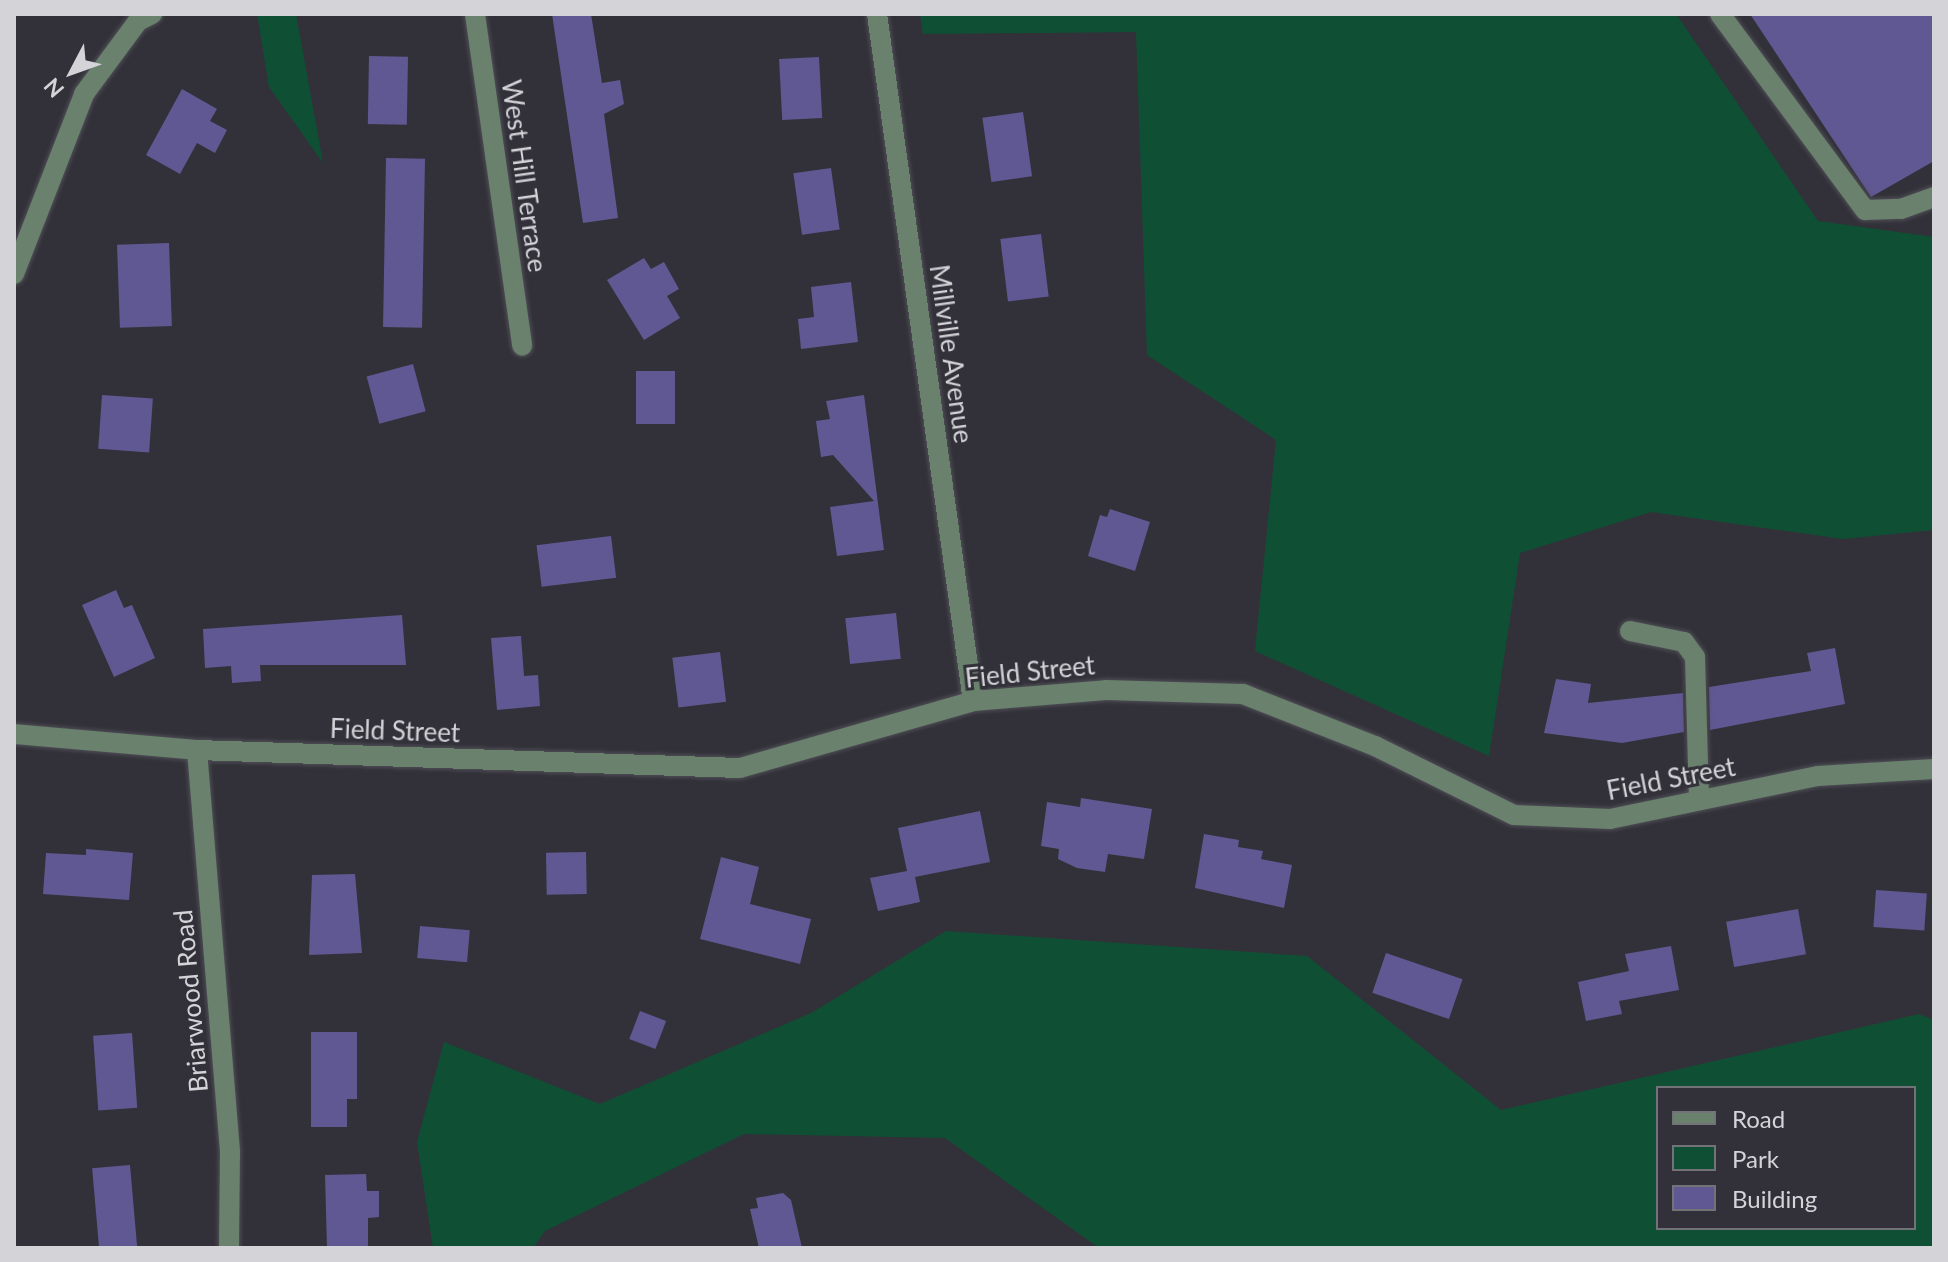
<!DOCTYPE html>
<style>
body{margin:0}
#map{position:relative;width:1948px;height:1262px;overflow:hidden;background:#323139;font-family:Lato,sans-serif}
div>[style]{position:absolute}
[style*='--x']{left:calc(var(--x)*1px);top:calc(var(--y)*1px);width:calc(var(--w)*1px);rotate:calc(var(--a)*1deg)}
.green>*{inset:0;background:#0f5034}
.building>*{inset:0;background:#605892;transform-origin:0 0}
.roads{filter:drop-shadow(0 0 2px #4f4e56) drop-shadow(0 0 2px #4f4e56)}
.minor>*{height:20px;margin:-10px;padding:0 10px;transform-origin:10px;border-radius:10px;background:#6a816d}
span{translate:-50% -50%;white-space:nowrap;text-align:center;line-height:1.15;-webkit-text-stroke:6px #323139;paint-order:stroke}
.street-label{font-size:26px;color:#d3d3d8}
.frame{position:absolute;inset:0;border:16px solid #d3d3d8;pointer-events:none}
.legend{position:absolute;left:1656px;top:1086px;width:260px;height:144px;box-sizing:border-box;background:#323139;border:2px solid #727279;margin:0;padding:10px 14px;list-style:none;font-size:24px;color:#d3d3d8}
.legend li{display:flex;align-items:center;gap:16px;height:40px}
.legend b{width:40px;border:2px solid #727279}
.north{position:absolute;left:32px;top:32px;width:80px;height:80px;-webkit-text-stroke:6px #323139;paint-order:stroke;rotate:229deg;font-size:22px;font-weight:700;line-height:32px;text-align:center;color:#d3d3d8}
.north::after{content:'';display:block;margin:auto;width:28px;height:36px;background:#d3d3d8;clip-path:polygon(50% 0,100% 100%,50% 72%,0 100%)}
</style>
<div id="map">
<div class="green">
<i style="clip-path:polygon(257px 14px,296px 14px,323px 163px,269px 87px)"></i>
<i style="clip-path:polygon(920px 14px,1676px 14px,1818px 221px,1934px 237px,1934px 530px,1843px 539px,1651px 512px,1520px 553px,1489px 756px,1255px 651px,1276px 440px,1147px 355px,1136px 32px,923px 34px)"></i>
<i style="clip-path:polygon(evenodd,946px 931px,1307px 956px,1501px 1110px,1919px 1014px,1934px 1020px,1934px 1248px,1099px 1248px,945px 1138px,744px 1134px,545px 1231px,533px 1248px,433px 1248px,417px 1142px,444px 1042px,600px 1104px,811px 1013px,946px 931px,1658px 1088px,1914px 1088px,1914px 1228px,1658px 1228px,1658px 1088px)"></i>
</div>
<div class="building">
<i style="clip-path:polygon(552px 14px,591px 14px,602px 83px,620px 80px,624px 104px,604px 114px,618px 218px,583px 223px)"></i>
<i style="clip-path:polygon(1750px 14px,1934px 14px,1934px 161px,1871px 197px)"></i>
<i style="left:369px;top:56px;width:39px;height:68px;rotate:1deg"></i>
<i style="left:819px;top:57px;width:61px;height:40px;rotate:87deg"></i>
<i style="clip-path:polygon(182px 89px,217px 109px,210px 121px,227px 130px,215px 153px,197px 143px,180px 174px,146px 155px)"></i>
<i style="left:1023px;top:112px;width:65px;height:41px;rotate:82deg"></i>
<i style="left:386px;top:158px;width:39px;height:169px;rotate:1deg"></i>
<i style="left:831px;top:168px;width:62px;height:38px;rotate:82deg"></i>
<i style="left:1041px;top:234px;width:63px;height:41px;rotate:83deg"></i>
<i style="left:169px;top:243px;width:83px;height:52px;rotate:88deg"></i>
<i style="clip-path:polygon(644px 258px,651px 269px,664px 262px,679px 289px,667px 296px,680px 318px,644px 340px,607px 280px)"></i>
<i style="clip-path:polygon(851px 282px,858px 342px,801px 349px,798px 319px,814px 317px,811px 287px)"></i>
<i style="left:413px;top:364px;width:49px;height:48px;rotate:75deg"></i>
<i style="left:636px;top:371px;width:39px;height:53px"></i>
<i style="left:102px;top:395px;width:51px;height:54px;rotate:4deg"></i>
<i style="clip-path:polygon(864px 395px,884px 550px,837px 556px,830px 507px,874px 501px,833px 455px,821px 457px,816px 421px,830px 419px,826px 401px)"></i>
<i style="clip-path:polygon(1110px 509px,1150px 522px,1135px 571px,1088px 556px,1100px 515px,1107px 517px)"></i>
<i style="left:611px;top:536px;width:42px;height:75px;rotate:83deg"></i>
<i style="clip-path:polygon(116px 590px,124px 608px,132px 605px,155px 658px,114px 677px,82px 605px)"></i>
<i style="left:896px;top:613px;width:46px;height:51px;rotate:84deg"></i>
<i style="clip-path:polygon(402px 615px,406px 665px,260px 665px,261px 681px,232px 683px,231px 666px,205px 668px,203px 629px)"></i>
<i style="clip-path:polygon(521px 636px,524px 676px,538px 675px,540px 706px,497px 710px,491px 638px)"></i>
<i style="clip-path:polygon(1835px 648px,1845px 704px,1710px 730px,1709px 687px,1811px 671px,1807px 653px)"></i>
<i style="left:720px;top:652px;width:50px;height:48px;rotate:83deg"></i>
<i style="clip-path:polygon(1556px 679px,1591px 684px,1588px 703px,1683px 693px,1684px 732px,1622px 743px,1544px 733px)"></i>
<i style="clip-path:polygon(1081px 798px,1152px 809px,1144px 859px,1108px 854px,1105px 872px,1077px 868px,1058px 859px,1059px 849px,1041px 846px,1047px 802px,1080px 807px)"></i>
<i style="clip-path:polygon(980px 811px,990px 862px,915px 877px,920px 902px,878px 911px,870px 878px,907px 871px,898px 828px)"></i>
<i style="clip-path:polygon(1204px 834px,1239px 840px,1238px 847px,1263px 851px,1261px 859px,1292px 865px,1284px 908px,1195px 888px)"></i>
<i style="clip-path:polygon(86px 849px,133px 853px,129px 900px,43px 894px,46px 853px,86px 855px)"></i>
<i style="left:586px;top:852px;width:42px;height:40px;rotate:89deg"></i>
<i style="clip-path:polygon(721px 857px,759px 867px,750px 904px,811px 919px,800px 964px,700px 939px)"></i>
<i style="clip-path:polygon(355px 874px,362px 953px,309px 955px,312px 875px)"></i>
<i style="left:1876px;top:890px;width:51px;height:37px;rotate:4deg"></i>
<i style="left:1798px;top:909px;width:46px;height:73px;rotate:80deg"></i>
<i style="left:420px;top:926px;width:50px;height:32px;rotate:5deg"></i>
<i style="clip-path:polygon(1671px 946px,1679px 990px,1619px 1001px,1622px 1014px,1586px 1021px,1578px 982px,1629px 971px,1625px 954px)"></i>
<i style="left:1386px;top:953px;width:81px;height:42px;rotate:19deg"></i>
<i style="left:640px;top:1011px;width:28px;height:30px;rotate:21deg"></i>
<i style="clip-path:polygon(311px 1032px,357px 1032px,357px 1099px,347px 1099px,347px 1127px,311px 1127px)"></i>
<i style="left:132px;top:1033px;width:75px;height:39px;rotate:86deg"></i>
<i style="left:130px;top:1165px;width:83px;height:38px;rotate:85deg"></i>
<i style="clip-path:polygon(366px 1174px,367px 1191px,379px 1191px,379px 1217px,368px 1218px,368px 1248px,327px 1248px,325px 1175px)"></i>
<i style="clip-path:polygon(783px 1193px,791px 1200px,802px 1248px,759px 1248px,750px 1209px,758px 1208px,756px 1198px)"></i>
</div>
<div class="roads">
<div class="minor">
<i style="--x:475;--y:14;--w:335;--a:81.9"></i>
<i style="--x:877;--y:14;--w:694;--a:82.05"></i>
<i style="--x:1720;--y:14;--w:244;--a:53.5"></i>
<i style="--x:1865;--y:210;--w:36;--a:-2"></i>
<i style="--x:1901;--y:209;--w:35;--a:-20"></i>
<i style="--x:14;--y:274;--w:193;--a:-68.7"></i>
<i style="--x:84;--y:94;--w:91;--a:-53.5"></i>
<i style="--x:138;--y:21;--w:16;--a:-27"></i>
<i style="--x:1630;--y:631;--w:55;--a:11.5"></i>
<i style="--x:1684;--y:642;--w:19;--a:54"></i>
<i style="--x:1695;--y:657;--w:143;--a:88.4"></i>
<i style="--x:14;--y:734;--w:184;--a:5"></i>
<i style="--x:197;--y:750;--w:543;--a:1.9"></i>
<i style="--x:740;--y:768;--w:242;--a:-16"></i>
<i style="--x:973;--y:701;--w:133;--a:-4.7"></i>
<i style="--x:1106;--y:690;--w:137;--a:1.7"></i>
<i style="--x:1243;--y:694;--w:142;--a:21.5"></i>
<i style="--x:1375;--y:746;--w:155;--a:26.4"></i>
<i style="--x:1514;--y:815;--w:96;--a:2.4"></i>
<i style="--x:1610;--y:819;--w:212;--a:-11.7"></i>
<i style="--x:1818;--y:776;--w:116;--a:-3.5"></i>
<i style="--x:197;--y:750;--w:402;--a:85.3"></i>
<i style="--x:230;--y:1151;--w:97;--a:90.6"></i>
</div>
</div>
<div class="street-label">
<span style="left:524px;top:176px;rotate:82deg">West Hill Terrace</span>
<span style="left:951px;top:354px;rotate:82deg">Millville Avenue</span>
<span style="left:1030px;top:672px;rotate:-6deg">Field Street</span>
<span style="left:395px;top:731px;rotate:2deg">Field Street</span>
<span style="left:1671px;top:779px;rotate:-11deg">Field Street</span>
<span style="left:191px;top:1001px;rotate:-95deg">Briarwood Road</span>
</div>
<div class="frame"></div>
<ul class="legend">
<li><b style="height:10px;background:#6a816d"></b>Road</li>
<li><b style="height:22px;background:#0f5034"></b>Park</li>
<li><b style="height:22px;background:#605892"></b>Building</li>
</ul>
<div class="north">N</div>
</div>
